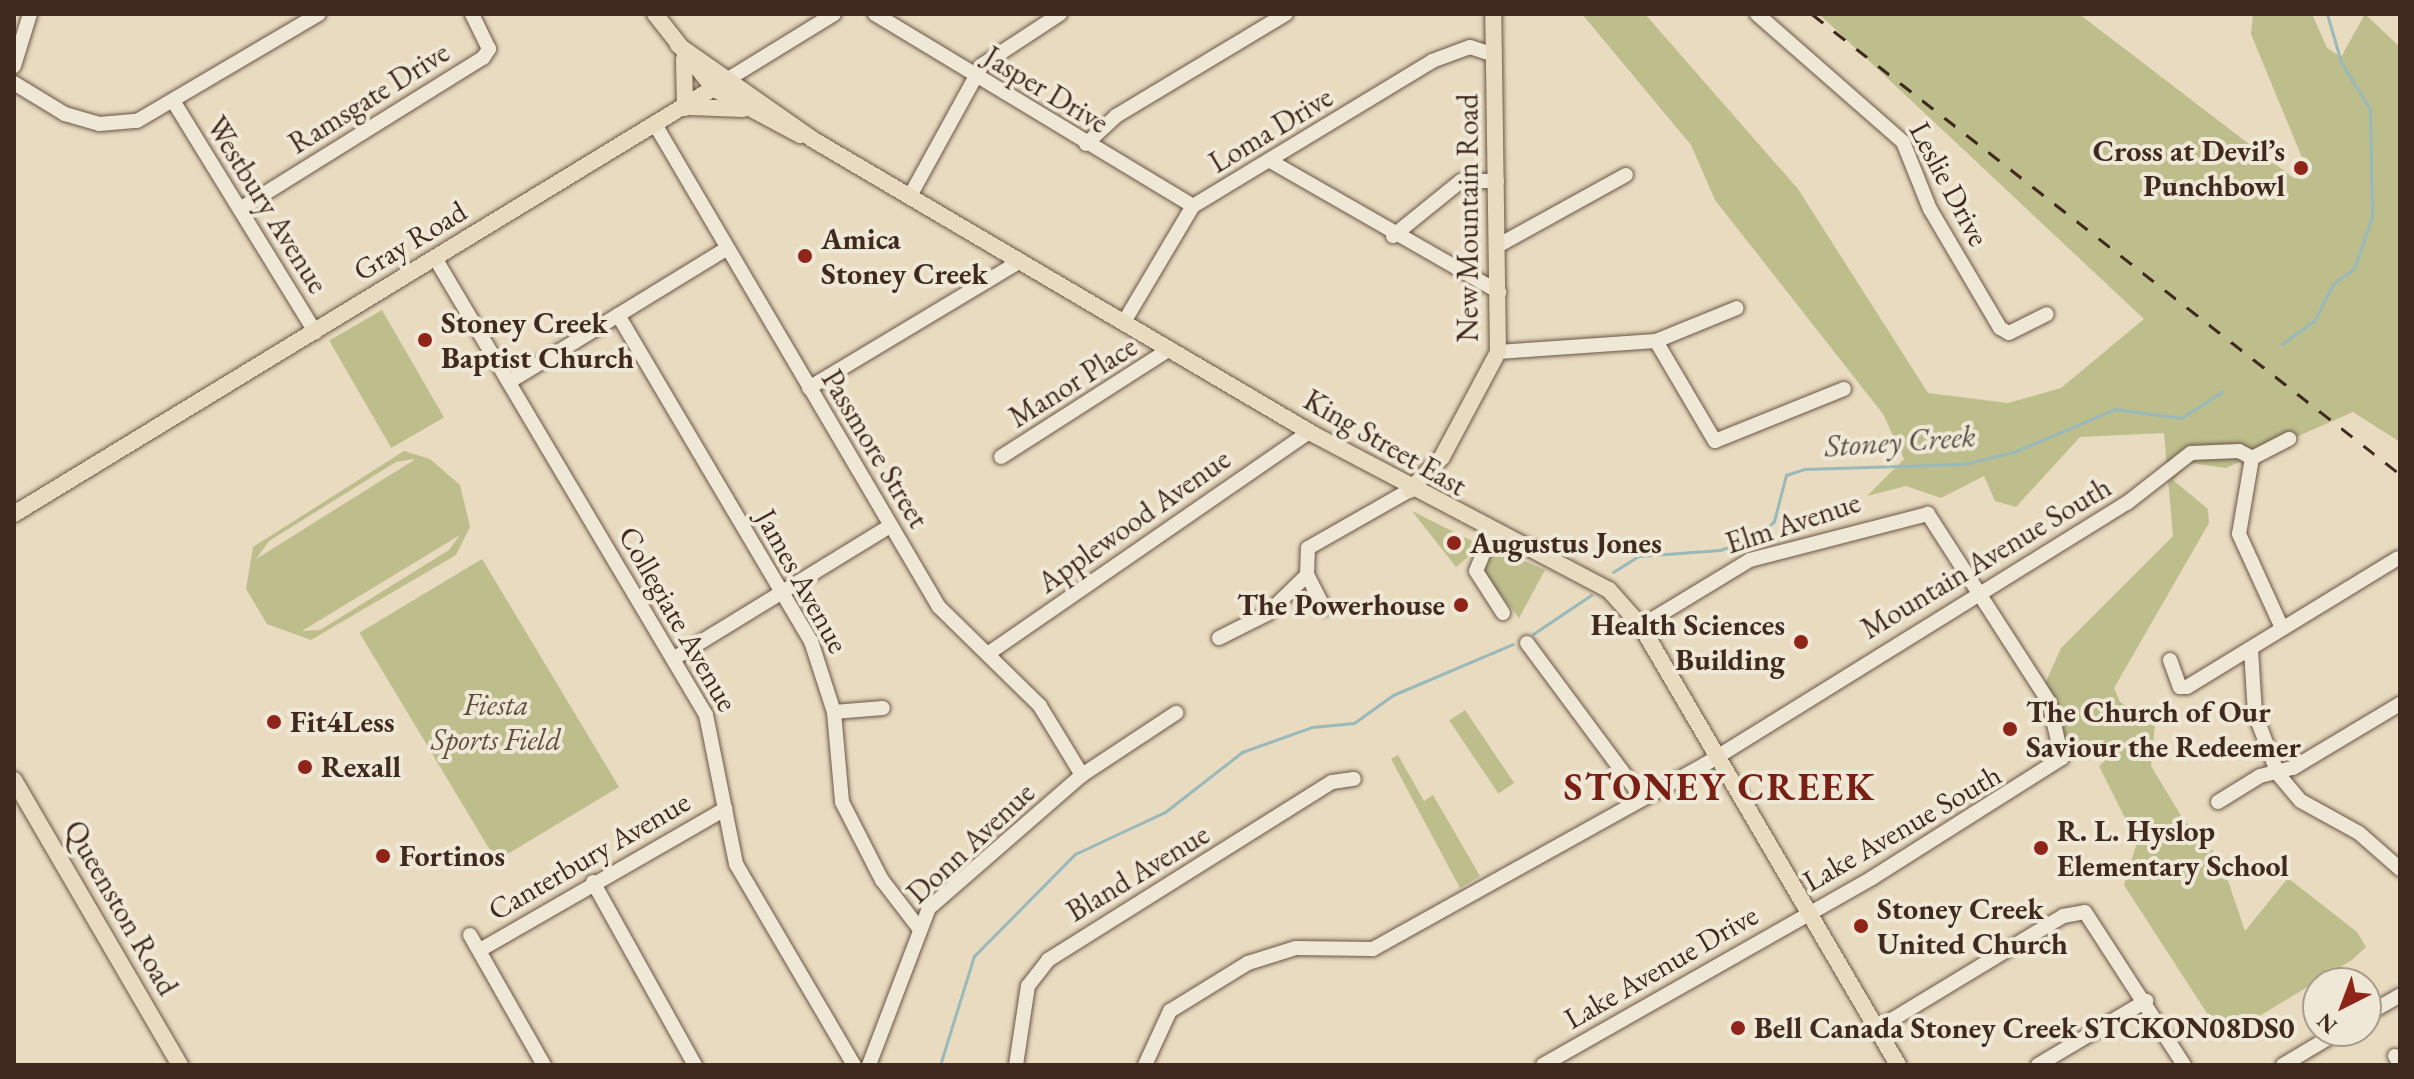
<!DOCTYPE html>
<meta charset="utf-8">
<style>
body{margin:0}
#map{position:relative;width:2414px;height:1079px;overflow:hidden;background:#e8dbc0;font-family:"EB Garamond",serif}
div>[style]{position:absolute}
[style*='--x']{left:calc(var(--x)*1px);top:calc(var(--y)*1px);width:calc(var(--w)*1px);rotate:calc(var(--a)*1deg)}
.green>*{inset:0;background:#bebe8d;transform-origin:0 0}
.stream>*{height:3px;margin:-1.5px;padding:0 1.5px;transform-origin:1.5px;border-radius:1.5px;background:#99b9ba}
.roads{filter:drop-shadow(0 0 2px #6a5646) drop-shadow(0 0 2px #6a5646)}
.minor>*{height:14px;margin:-7px;padding:0 7px;transform-origin:7px;border-radius:7px;background:#f0e8d6}
.major>*{height:16px;margin:-8px;padding:0 8px;transform-origin:8px;border-radius:8px;background:#e8dbc0}
.rail>*{height:3px;margin-top:-1.5px;transform-origin:0;background:repeating-linear-gradient(90deg,#40291e 0 14px,transparent 0 28px)}
.dots>*{width:22px;height:22px;translate:-50% -50%;box-sizing:border-box;border:4px solid #f0e8d6;border-radius:50%}
span{translate:-50% -50%;white-space:nowrap;text-align:center;line-height:1.15;-webkit-text-stroke:8px #f0e8d6;paint-order:stroke}
.street-label{font-size:30px;color:#40291e}
.poi-label{font-size:30px;color:#40291e;font-weight:700}
.right{translate:-100% -50%;text-align:right}
.left{translate:0 -50%;text-align:left}
.park-label{font-size:30px;color:#604e3a;font-style:italic}
.water-label{font-size:32px;color:#564d45;font-style:italic}
.district-label{font-size:38px;color:#7a1f14;font-weight:700;letter-spacing:2px}
.frame{position:absolute;inset:0;border:16px solid #40291e;pointer-events:none}
.north{position:absolute;left:2302px;top:967px;width:80px;height:80px;box-sizing:border-box;background:#f0e8d6;border:2px solid #aa9c8c;border-radius:50%;rotate:222deg;font-size:22px;font-weight:700;line-height:32px;text-align:center;color:#40291e}
.north::after{content:'';display:block;margin:auto;width:28px;height:36px;background:#8f2418;clip-path:polygon(50% 0,100% 100%,50% 72%,0 100%)}
</style>
<div id="map">
<div class="green">
<i style="clip-path:polygon(1582px 14px,1645px 14px,1798px 189px,1928px 393px,2008px 403px,2061px 388px,2144px 319px,1819px 14px,2079px 14px,2295px 179px,2303px 160px,2251px 34px,2253px 14px,2312px 14px,2327px 48px,2341px 57px,2365px 14px,2400px 47px,2400px 442px,2353px 412px,2226px 468px,2190px 463px,2173px 480px,2208px 509px,2209px 523px,2114px 688px,2120px 702px,2155px 724px,2151px 766px,2183px 819px,2221px 860px,2245px 931px,2288px 878px,2357px 932px,2366px 947px,2352px 960px,2223px 1038px,2124px 885px,2137px 842px,2099px 766px,2117px 750px,2070px 756px,2038px 699px,2061px 648px,2173px 536px,2164px 433px,2080px 437px,2016px 507px,1995px 501px,1984px 476px,1941px 498px,1906px 486px,1867px 496px,1904px 459px,1883px 414px,1715px 200px,1691px 145px)"></i>
<i style="left:382px;top:310px;width:124px;height:61px;rotate:60deg"></i>
<i style="clip-path:polygon(evenodd,404px 451px,430px 459px,460px 485px,470px 527px,456px 555px,311px 640px,267px 624px,246px 589px,253px 547px,404px 451px,414px 459px,414px 460px,256px 559px,269px 541px,396px 462px,414px 459px,404px 451px,460px 535px,449px 550px,320px 630px,302px 631px,460px 535px)"></i>
<i style="clip-path:polygon(1412px 511px,1474px 542px,1469px 556px,1456px 567px)"></i>
<i style="clip-path:polygon(1495px 548px,1545px 570px,1519px 618px,1483px 572px)"></i>
<i style="left:482px;top:559px;width:266px;height:143px;rotate:59deg"></i>
<i style="left:1465px;top:710px;width:88px;height:19px;rotate:56deg"></i>
<i style="clip-path:polygon(1398px 755px,1424px 801px,1433px 795px,1480px 876px,1460px 888px,1391px 759px)"></i>
</div>
<div class="stream">
<i style="--x:2282;--y:344;--w:39;--a:-36"></i>
<i style="--x:2314;--y:321;--w:42;--a:-62.8"></i>
<i style="--x:2333;--y:284;--w:26;--a:-36"></i>
<i style="--x:2354;--y:269;--w:56;--a:-71.2"></i>
<i style="--x:2372;--y:216;--w:107;--a:-91.1"></i>
<i style="--x:2370;--y:109;--w:55;--a:-121.7"></i>
<i style="--x:2341;--y:62;--w:50;--a:-106.3"></i>
<i style="--x:1613;--y:572;--w:31;--a:-32"></i>
<i style="--x:1639;--y:556;--w:81;--a:-4.2"></i>
<i style="--x:1720;--y:550;--w:39;--a:-19"></i>
<i style="--x:1757;--y:537;--w:23;--a:-43"></i>
<i style="--x:1774;--y:521;--w:48;--a:-75.4"></i>
<i style="--x:1786;--y:475;--w:19;--a:-18"></i>
<i style="--x:1804;--y:469;--w:159;--a:-1.8"></i>
<i style="--x:1963;--y:464;--w:52;--a:-13.2"></i>
<i style="--x:2014;--y:452;--w:110;--a:-23.1"></i>
<i style="--x:2115;--y:409;--w:67;--a:7.8"></i>
<i style="--x:2181;--y:418;--w:49;--a:-32.4"></i>
<i style="--x:1533;--y:634;--w:70;--a:-33.9"></i>
<i style="--x:940;--y:1065;--w:114;--a:-72.7"></i>
<i style="--x:974;--y:956;--w:144;--a:-45.3"></i>
<i style="--x:1075;--y:854;--w:99;--a:-25"></i>
<i style="--x:1165;--y:812;--w:98;--a:-37.9"></i>
<i style="--x:1242;--y:752;--w:74;--a:-19.7"></i>
<i style="--x:1312;--y:727;--w:42;--a:-5.4"></i>
<i style="--x:1354;--y:723;--w:48;--a:-35.7"></i>
<i style="--x:1393;--y:695;--w:130;--a:-23"></i>
</div>
<div class="roads">
<div class="minor">
<i style="--x:875;--y:14;--w:371;--a:31.1"></i>
<i style="--x:1757;--y:14;--w:194;--a:41.2"></i>
<i style="--x:1903;--y:142;--w:72;--a:68.1"></i>
<i style="--x:1930;--y:209;--w:138;--a:59.5"></i>
<i style="--x:2000;--y:328;--w:10;--a:29"></i>
<i style="--x:2009;--y:333;--w:42;--a:-26.6"></i>
<i style="--x:14;--y:66;--w:54;--a:-72.9"></i>
<i style="--x:725;--y:81;--w:128;--a:-31.6"></i>
<i style="--x:14;--y:83;--w:60;--a:31.3"></i>
<i style="--x:65;--y:114;--w:35;--a:16"></i>
<i style="--x:99;--y:124;--w:38;--a:-5"></i>
<i style="--x:137;--y:121;--w:211;--a:-30.5"></i>
<i style="--x:175;--y:104;--w:268;--a:58.4"></i>
<i style="--x:656;--y:126;--w:558;--a:59.53"></i>
<i style="--x:939;--y:607;--w:141;--a:44.4"></i>
<i style="--x:1040;--y:706;--w:81;--a:58.7"></i>
<i style="--x:1086;--y:144;--w:41;--a:-43"></i>
<i style="--x:1116;--y:116;--w:198;--a:-31"></i>
<i style="--x:1272;--y:162;--w:262;--a:29.8"></i>
<i style="--x:910;--y:196;--w:149;--a:-61.2"></i>
<i style="--x:982;--y:65;--w:93;--a:-33.2"></i>
<i style="--x:240;--y:209;--w:286;--a:-31.9"></i>
<i style="--x:483;--y:58;--w:11;--a:-56"></i>
<i style="--x:489;--y:49;--w:39;--a:-116"></i>
<i style="--x:1393;--y:236;--w:87;--a:-39"></i>
<i style="--x:1461;--y:181;--w:36;--a:0"></i>
<i style="--x:1499;--y:245;--w:145;--a:-28.9"></i>
<i style="--x:435;--y:258;--w:531;--a:59.33"></i>
<i style="--x:706;--y:715;--w:152;--a:78.6"></i>
<i style="--x:736;--y:864;--w:233;--a:59.6"></i>
<i style="--x:618;--y:315;--w:379;--a:59.4"></i>
<i style="--x:811;--y:641;--w:75;--a:72.1"></i>
<i style="--x:834;--y:712;--w:90;--a:84.9"></i>
<i style="--x:842;--y:802;--w:88;--a:62.9"></i>
<i style="--x:882;--y:880;--w:59;--a:52.5"></i>
<i style="--x:1124;--y:322;--w:135;--a:-59.3"></i>
<i style="--x:1193;--y:206;--w:280;--a:-31.2"></i>
<i style="--x:1432;--y:61;--w:40;--a:-20.2"></i>
<i style="--x:1470;--y:47;--w:26;--a:18"></i>
<i style="--x:1656;--y:341;--w:87;--a:-22.2"></i>
<i style="--x:1498;--y:352;--w:158;--a:-4"></i>
<i style="--x:1656;--y:341;--w:116;--a:59.5"></i>
<i style="--x:1715;--y:441;--w:139;--a:-22"></i>
<i style="--x:509;--y:382;--w:255;--a:-31.5"></i>
<i style="--x:809;--y:388;--w:245;--a:-31"></i>
<i style="--x:1001;--y:457;--w:201;--a:-32.6"></i>
<i style="--x:2252;--y:458;--w:77;--a:99.7"></i>
<i style="--x:2239;--y:534;--w:103;--a:65.4"></i>
<i style="--x:1492;--y:532;--w:42;--a:112.3"></i>
<i style="--x:1476;--y:571;--w:50;--a:57.3"></i>
<i style="--x:1324;--y:608;--w:37;--a:-117"></i>
<i style="--x:1307;--y:575;--w:27;--a:-88"></i>
<i style="--x:1308;--y:548;--w:117;--a:-29.6"></i>
<i style="--x:1219;--y:638;--w:54;--a:-26.6"></i>
<i style="--x:1267;--y:614;--w:56;--a:-44.3"></i>
<i style="--x:1527;--y:643;--w:193;--a:53.4"></i>
<i style="--x:2251;--y:650;--w:64;--a:86.4"></i>
<i style="--x:2255;--y:714;--w:64;--a:69"></i>
<i style="--x:2278;--y:774;--w:35;--a:50"></i>
<i style="--x:2301;--y:801;--w:66;--a:28.9"></i>
<i style="--x:2359;--y:833;--w:55;--a:41.3"></i>
<i style="--x:989;--y:653;--w:389;--a:-34.6"></i>
<i style="--x:673;--y:659;--w:255;--a:-31.5"></i>
<i style="--x:2170;--y:660;--w:29;--a:70"></i>
<i style="--x:2180;--y:687;--w:7;--a:0"></i>
<i style="--x:2187;--y:687;--w:247;--a:-31.4"></i>
<i style="--x:834;--y:712;--w:49;--a:-4.7"></i>
<i style="--x:2218;--y:802;--w:49;--a:-31.8"></i>
<i style="--x:2260;--y:776;--w:34;--a:-14"></i>
<i style="--x:2293;--y:768;--w:125;--a:-30.9"></i>
<i style="--x:593;--y:882;--w:210;--a:60.9"></i>
<i style="--x:470;--y:935;--w:150;--a:60.4"></i>
<i style="--x:480;--y:950;--w:283;--a:-29.9"></i>
<i style="--x:2366;--y:1015;--w:39;--a:-30"></i>
<i style="--x:1875;--y:1030;--w:220;--a:-31.2"></i>
<i style="--x:2063;--y:916;--w:22;--a:-10"></i>
<i style="--x:2085;--y:912;--w:182;--a:57.1"></i>
<i style="--x:2395;--y:1056;--w:9;--a:58"></i>
<i style="--x:869;--y:1065;--w:168;--a:-69.1"></i>
<i style="--x:929;--y:908;--w:203;--a:-41"></i>
<i style="--x:1082;--y:775;--w:113;--a:-33.4"></i>
<i style="--x:1016;--y:1065;--w:80;--a:-81.4"></i>
<i style="--x:1028;--y:986;--w:33;--a:-52"></i>
<i style="--x:1048;--y:960;--w:335;--a:-32.1"></i>
<i style="--x:1332;--y:782;--w:22;--a:-8"></i>
<i style="--x:1145;--y:1065;--w:60;--a:-65.2"></i>
<i style="--x:1170;--y:1011;--w:92;--a:-31.6"></i>
<i style="--x:1248;--y:963;--w:50;--a:-17.4"></i>
<i style="--x:1296;--y:948;--w:77;--a:0.7"></i>
<i style="--x:1373;--y:949;--w:379;--a:-29.1"></i>
<i style="--x:1704;--y:765;--w:498;--a:-31.8"></i>
<i style="--x:2127;--y:503;--w:81;--a:-38"></i>
<i style="--x:2191;--y:453;--w:48;--a:-2.4"></i>
<i style="--x:2239;--y:451;--w:15;--a:28"></i>
<i style="--x:2252;--y:458;--w:42;--a:-27.2"></i>
<i style="--x:1543;--y:1065;--w:378;--a:-29.6"></i>
<i style="--x:1872;--y:878;--w:225;--a:-32.3"></i>
<i style="--x:2062;--y:758;--w:57;--a:-103.1"></i>
<i style="--x:2049;--y:702;--w:224;--a:-122.8"></i>
<i style="--x:1928;--y:514;--w:184;--a:165.5"></i>
<i style="--x:1750;--y:560;--w:127;--a:148.8"></i>
<i style="--x:2038;--y:1065;--w:126;--a:-30.7"></i>
<i style="--x:2283;--y:1065;--w:66;--a:-30.8"></i>
</div>
<div class="major">
<i style="--x:655;--y:14;--w:95;--a:51.8"></i>
<i style="--x:714;--y:89;--w:98;--a:28.1"></i>
<i style="--x:678;--y:45;--w:164;--a:35"></i>
<i style="--x:812;--y:139;--w:581;--a:30.49"></i>
<i style="--x:1313;--y:434;--w:335;--a:27.8"></i>
<i style="--x:1609;--y:590;--w:48;--a:48.4"></i>
<i style="--x:1641;--y:626;--w:509;--a:59.65"></i>
<i style="--x:684;--y:59;--w:49;--a:88.8"></i>
<i style="--x:690;--y:107;--w:53;--a:2.2"></i>
<i style="--x:1410;--y:490;--w:46;--a:-45.9"></i>
<i style="--x:1442;--y:457;--w:119;--a:-61.9"></i>
<i style="--x:1498;--y:352;--w:338;--a:-90.8"></i>
<i style="--x:14;--y:514;--w:832;--a:-31.34"></i>
<i style="--x:14;--y:780;--w:330;--a:59.8"></i>
</div>
</div>
<div class="rail">
<i style="--x:1812;--y:14;--w:747;--a:38.04"></i>
</div>
<div class="dots">
<i style="left:2301px;top:168px;background:#8f2418"></i>
<i style="left:805px;top:256px;background:#8f2418"></i>
<i style="left:425px;top:340px;background:#8f2418"></i>
<i style="left:1454px;top:543px;background:#8f2418"></i>
<i style="left:1461px;top:605px;background:#8f2418"></i>
<i style="left:1801px;top:642px;background:#8f2418"></i>
<i style="left:274px;top:722px;background:#8f2418"></i>
<i style="left:2010px;top:729px;background:#8f2418"></i>
<i style="left:305px;top:767px;background:#8f2418"></i>
<i style="left:2041px;top:848px;background:#8f2418"></i>
<i style="left:383px;top:856px;background:#8f2418"></i>
<i style="left:1861px;top:926px;background:#8f2418"></i>
<i style="left:1738px;top:1028px;background:#8f2418"></i>
</div>
<div class="street-label">
<span style="left:1046px;top:90px;rotate:31deg">Jasper Drive</span>
<span style="left:369px;top:98px;rotate:-32deg">Ramsgate Drive</span>
<span style="left:1271px;top:130px;rotate:-31deg">Loma Drive</span>
<span style="left:1949px;top:184px;rotate:62deg">Leslie Drive</span>
<span style="left:267px;top:205px;rotate:58deg">Westbury Avenue</span>
<span style="left:1468px;top:218px;rotate:-90deg">New Mountain Road</span>
<span style="left:410px;top:241px;rotate:-31deg">Gray Road</span>
<span style="left:1073px;top:382px;rotate:-32deg">Manor Place</span>
<span style="left:1385px;top:443px;rotate:30deg">King Street East</span>
<span style="left:875px;top:449px;rotate:59deg">Passmore Street</span>
<span style="left:1134px;top:521px;rotate:-35deg">Applewood Avenue</span>
<span style="left:1793px;top:523px;rotate:-18deg">Elm Avenue</span>
<span style="left:1986px;top:558px;rotate:-31deg">Mountain Avenue South</span>
<span style="left:802px;top:581px;rotate:61deg">James Avenue</span>
<span style="left:678px;top:619px;rotate:60deg">Collegiate Avenue</span>
<span style="left:1902px;top:828px;rotate:-30deg">Lake Avenue South</span>
<span style="left:971px;top:843px;rotate:-43deg">Donn Avenue</span>
<span style="left:589px;top:856px;rotate:-30deg">Canterbury Avenue</span>
<span style="left:1138px;top:873px;rotate:-31deg">Bland Avenue</span>
<span style="left:121px;top:908px;rotate:60deg">Queenston Road</span>
<span style="left:1661px;top:967px;rotate:-30deg">Lake Avenue Drive</span>
</div>
<div class="poi-label">
<span class="right" style="left:2285px;top:168px">Cross at Devil’s<br>Punchbowl</span>
<span class="left" style="left:821px;top:256px">Amica<br>Stoney Creek</span>
<span class="left" style="left:441px;top:340px">Stoney Creek<br>Baptist Church</span>
<span class="left" style="left:1470px;top:543px">Augustus Jones</span>
<span class="right" style="left:1445px;top:605px">The Powerhouse</span>
<span class="right" style="left:1785px;top:642px">Health Sciences<br>Building</span>
<span class="left" style="left:2026px;top:729px">The Church of Our<br>Saviour the Redeemer</span>
<span class="left" style="left:290px;top:722px">Fit4Less</span>
<span class="left" style="left:321px;top:767px">Rexall</span>
<span class="left" style="left:2057px;top:848px">R. L. Hyslop<br>Elementary School</span>
<span class="left" style="left:399px;top:856px">Fortinos</span>
<span class="left" style="left:1877px;top:926px">Stoney Creek<br>United Church</span>
<span class="left" style="left:1754px;top:1028px">Bell Canada Stoney Creek STCKON08DS0</span>
</div>
<div class="park-label">
<span style="left:496px;top:722px">Fiesta<br>Sports Field</span>
</div>
<div class="water-label">
<span style="left:1900px;top:441px;rotate:-4deg">Stoney Creek</span>
</div>
<div class="district-label">
<span style="left:1720px;top:787px">STONEY CREEK</span>
</div>
<div class="frame"></div>
<div class="north">N</div>
</div>
